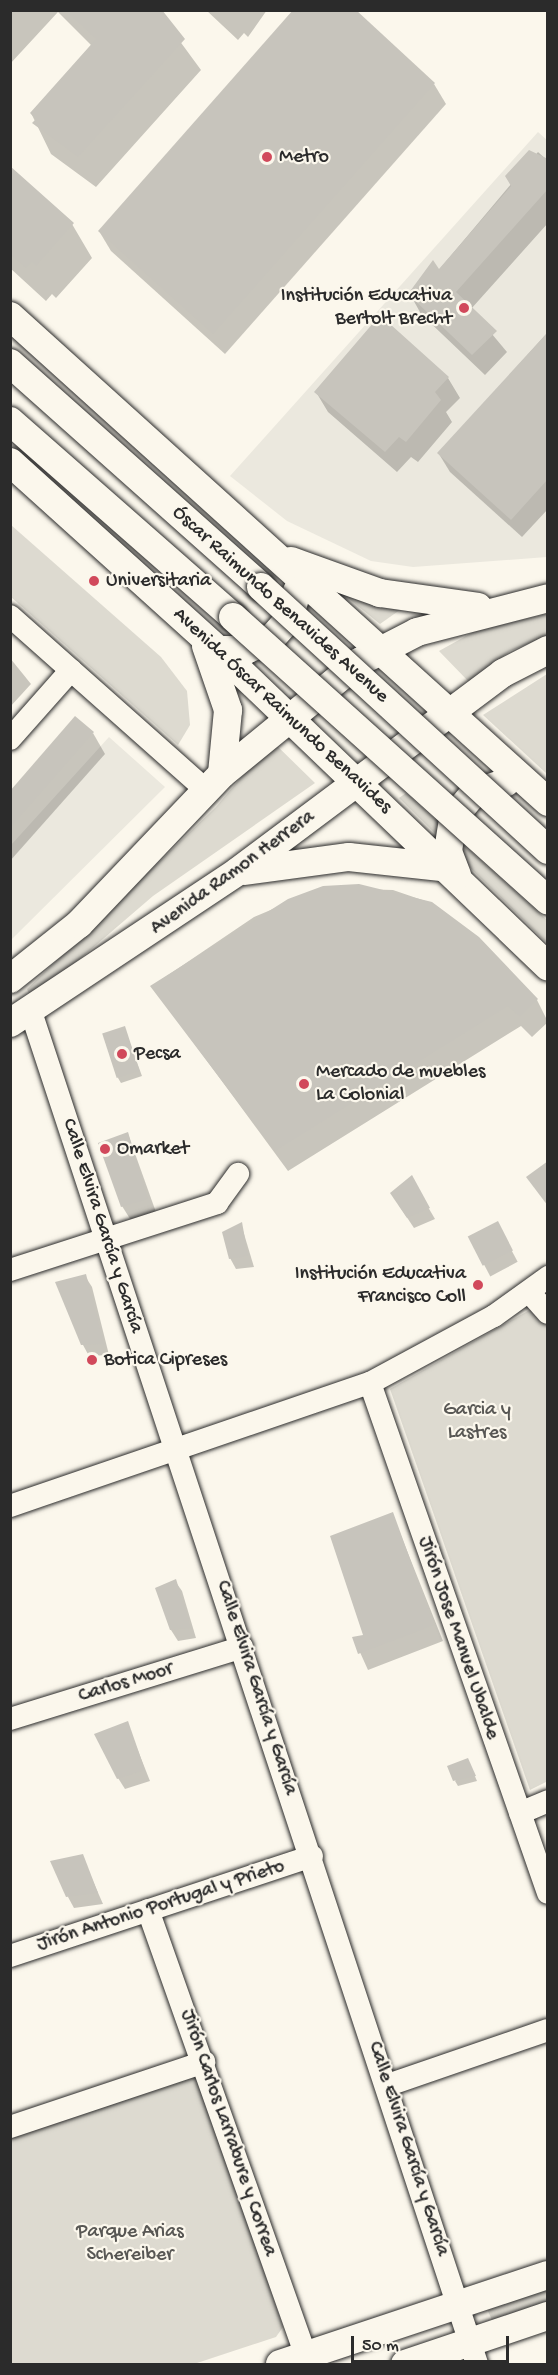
<!DOCTYPE html>
<meta charset="utf-8">
<style>
body{margin:0}
#map{position:relative;width:558px;height:2375px;overflow:hidden;background:#fbf7ec;font-family:"Gochi Hand",sans-serif}
div>[style]{position:absolute}
[style*='--x']{left:calc(var(--x)*1px);top:calc(var(--y)*1px);width:calc(var(--w)*1px);rotate:calc(var(--a)*1deg)}
.built>*{inset:0;background:#ebe8de}
.green>*{inset:0;background:#dddad0}
.shadow>*{inset:0;background:#0003;transform-origin:0 0}
.building>*{inset:0;background:#c7c4bc;transform-origin:0 0}
.roads{filter:drop-shadow(0 0 2px #2b2b2b) drop-shadow(0 0 2px #2b2b2b)}
.minor>*{height:22px;margin:-11px;padding:0 11px;transform-origin:11px;border-radius:11px;background:#fbf7ec}
.major>*{height:28px;margin:-14px;padding:0 14px;transform-origin:14px;border-radius:14px;background:#fbf7ec}
.bridges{filter:drop-shadow(0 0 2px #2b2b2b) drop-shadow(0 0 2px #2b2b2b)}
.major-bridge>*{height:28px;margin:-14px;padding:0 14px;transform-origin:14px;border-radius:14px;background:#fbf7ec}
.dots>*{width:16px;height:16px;translate:-50% -50%;box-sizing:border-box;border:3px solid #fbf7ec;border-radius:50%}
span{translate:-50% -50%;white-space:nowrap;text-align:center;line-height:1.15;-webkit-text-stroke:4.5px #fbf7ec;paint-order:stroke}
.poi-label{font-size:20px;color:#2b2b2b}
.left{translate:0 -50%;text-align:left}
.right{translate:-100% -50%;text-align:right}
.street-label{font-size:20px;color:#2b2b2b}
.park-label{font-size:20px;color:#585754}
.frame{position:absolute;inset:0;border:12px solid #2b2b2b;pointer-events:none}
.scale{position:absolute;left:351px;top:2336px;width:158px;height:27px;box-sizing:border-box;border:3px solid #2b2b2b;border-top:0;padding-left:8px;font-size:18px;line-height:21px;white-space:nowrap;color:#2b2b2b;-webkit-text-stroke:4px #fbf7ec;paint-order:stroke}
</style>
<div id="map">
<div class="built">
<i style="clip-path:polygon(538px 132px,548px 141px,547px 557px,413px 567px,371px 561px,287px 521px,230px 476px)"></i>
<i style="clip-path:polygon(109px 737px,165px 787px,11px 940px,11px 845px)"></i>
</div>
<div class="green">
<i style="clip-path:polygon(11px 525px,161px 657px,187px 691px,190px 725px,178px 745px,11px 597px)"></i>
<i style="clip-path:polygon(332px 585px,414px 600px,380px 624px)"></i>
<i style="clip-path:polygon(547px 614px,547px 636px,510px 651px,469px 682px,439px 651px,475px 631px)"></i>
<i style="clip-path:polygon(547px 674px,547px 774px,483px 715px)"></i>
<i style="clip-path:polygon(272px 741px,315px 783px,153px 896px,32px 1000px,27px 989px,216px 807px)"></i>
<i style="clip-path:polygon(406px 793px,547px 920px,547px 943px,399px 798px)"></i>
<i style="clip-path:polygon(533px 1308px,547px 1325px,548px 1781px,530px 1790px,390px 1389px)"></i>
<i style="clip-path:polygon(191px 2056px,283px 2327px,276px 2337px,194px 2364px,11px 2364px,10px 2116px)"></i>
<i style="clip-path:polygon(547px 2283px,547px 2306px,494px 2324px,485px 2305px)"></i>
</div>
<div class="shadow">
<i style="clip-path:polygon(10px 10px,157px 10px,201px 70px,96px 187px,51px 154px,31px 113px,92px 46px,58px 12px,10px 64px)"></i>
<i style="clip-path:polygon(206px 10px,267px 10px,248px 37px,244px 33px,238px 40px)"></i>
<i style="clip-path:polygon(434px 84px,446px 104px,225px 354px,111px 251px,99px 231px)"></i>
<i style="clip-path:polygon(538px 152px,548px 161px,548px 223px,471px 309px,507px 352px,485px 375px,421px 314px,410px 294px,438px 271px)"></i>
<i style="clip-path:polygon(10px 168px,72px 224px,92px 258px,56px 298px,52px 294px,46px 301px,10px 268px)"></i>
<i style="clip-path:polygon(548px 332px,548px 509px,522px 537px,450px 472px,439px 454px)"></i>
<i style="clip-path:polygon(448px 378px,460px 398px,446px 412px,452px 422px,418px 462px,411px 457px,397px 472px,328px 412px,316px 392px)"></i>
<i style="clip-path:polygon(10px 658px,31px 684px,10px 707px)"></i>
<i style="clip-path:polygon(93px 733px,105px 754px,10px 861px,10px 793px)"></i>
<i style="clip-path:polygon(323px 888px,393px 890px,431px 903px,478px 938px,537px 1000px,548px 1022px,532px 1037px,521px 1026px,288px 1171px,152px 986px,254px 917px)"></i>
<i style="clip-path:polygon(124px 1027px,142px 1076px,121px 1083px,118px 1078px)"></i>
<i style="clip-path:polygon(128px 1134px,157px 1215px,132px 1222px,122px 1206px)"></i>
<i style="clip-path:polygon(411px 1178px,435px 1219px,414px 1228px,398px 1204px)"></i>
<i style="left:497px;top:1223px;width:44px;height:31px;rotate:62deg"></i>
<i style="clip-path:polygon(241px 1224px,254px 1267px,236px 1269px,230px 1258px)"></i>
<i style="clip-path:polygon(85px 1276px,92px 1287px,109px 1355px,89px 1356px,83px 1345px)"></i>
<i style="clip-path:polygon(392px 1513px,443px 1641px,368px 1670px,354px 1639px,365px 1637px)"></i>
<i style="clip-path:polygon(175px 1581px,182px 1591px,196px 1638px,178px 1641px,171px 1630px)"></i>
<i style="clip-path:polygon(127px 1723px,150px 1781px,125px 1789px,118px 1778px)"></i>
<i style="clip-path:polygon(470px 1765px,477px 1781px,458px 1786px,455px 1781px)"></i>
<i style="clip-path:polygon(82px 1856px,103px 1904px,74px 1908px,68px 1897px)"></i>
</div>
<div class="building">
<i style="clip-path:polygon(65px 10px,162px 10px,185px 39px,78px 157px,32px 123px,36px 119px,30px 113px,96px 39px)"></i>
<i style="clip-path:polygon(293px 10px,356px 10px,435px 83px,213px 334px,98px 231px)"></i>
<i style="clip-path:polygon(529px 150px,548px 159px,548px 189px,456px 292px,497px 331px,472px 355px,408px 294px,433px 260px,439px 269px,511px 186px,505px 176px)"></i>
<i style="clip-path:polygon(10px 166px,74px 223px,36px 266px,32px 262px,26px 268px,10px 254px)"></i>
<i style="clip-path:polygon(380px 315px,449px 377px,435px 392px,441px 400px,406px 442px,399px 437px,385px 452px,314px 392px)"></i>
<i style="clip-path:polygon(548px 332px,548px 479px,511px 520px,437px 453px)"></i>
<i style="clip-path:polygon(75px 716px,94px 732px,10px 828px,10px 791px)"></i>
<i style="clip-path:polygon(359px 884px,432px 902px,479px 937px,538px 999px,520px 1017px,508px 1006px,275px 1151px,150px 986px,288px 899px,323px 886px)"></i>
<i style="left:125px;top:1026px;width:47px;height:24px;rotate:72deg"></i>
<i style="clip-path:polygon(128px 1132px,148px 1199px,121px 1207px,98px 1143px)"></i>
<i style="clip-path:polygon(548px 1161px,548px 1206px,526px 1177px)"></i>
<i style="clip-path:polygon(412px 1175px,430px 1208px,407px 1218px,390px 1193px)"></i>
<i style="left:498px;top:1221px;width:33px;height:34px;rotate:63deg"></i>
<i style="clip-path:polygon(242px 1222px,248px 1256px,229px 1259px,222px 1232px)"></i>
<i style="clip-path:polygon(86px 1274px,104px 1344px,81px 1345px,55px 1282px)"></i>
<i style="clip-path:polygon(393px 1512px,434px 1625px,358px 1654px,352px 1637px,363px 1635px,330px 1536px)"></i>
<i style="clip-path:polygon(176px 1579px,191px 1628px,170px 1630px,155px 1588px)"></i>
<i style="clip-path:polygon(128px 1721px,145px 1770px,117px 1779px,94px 1734px)"></i>
<i style="clip-path:polygon(468px 1758px,476px 1776px,453px 1781px,447px 1766px)"></i>
<i style="clip-path:polygon(83px 1854px,98px 1893px,66px 1897px,50px 1861px)"></i>
</div>
<div class="roads">
<div class="minor">
<i style="--x:10;--y:616;--w:262;--a:41.6"></i>
<i style="--x:10;--y:739;--w:92;--a:-48.5"></i>
<i style="--x:31;--y:1012;--w:1424;--a:71.74"></i>
<i style="--x:10;--y:1270;--w:218;--a:-17.9"></i>
<i style="--x:217;--y:1203;--w:36;--a:-54"></i>
<i style="--x:529;--y:1292;--w:28;--a:48"></i>
<i style="--x:370;--y:1383;--w:540;--a:70.76"></i>
<i style="--x:10;--y:1506;--w:380;--a:-18.9"></i>
<i style="--x:370;--y:1383;--w:141;--a:-28.4"></i>
<i style="--x:494;--y:1316;--w:67;--a:-35.8"></i>
<i style="--x:10;--y:1719;--w:243;--a:-17.2"></i>
<i style="--x:520;--y:1813;--w:30;--a:-23"></i>
<i style="--x:148;--y:1910;--w:473;--a:70.5"></i>
<i style="--x:10;--y:1956;--w:318;--a:-18.3"></i>
<i style="--x:388;--y:2085;--w:169;--a:-19"></i>
<i style="--x:10;--y:2127;--w:205;--a:-18.5"></i>
</div>
<div class="major">
<i style="--x:10;--y:316;--w:725;--a:42.09"></i>
<i style="--x:10;--y:363;--w:336;--a:41.7"></i>
<i style="--x:10;--y:421;--w:297;--a:41.3"></i>
<i style="--x:10;--y:462;--w:280;--a:42.1"></i>
<i style="--x:218;--y:650;--w:457;--a:43.8"></i>
<i style="--x:291;--y:561;--w:95;--a:19.8"></i>
<i style="--x:380;--y:593;--w:99;--a:8.1"></i>
<i style="--x:206;--y:646;--w:68;--a:71"></i>
<i style="--x:228;--y:710;--w:64;--a:95.4"></i>
<i style="--x:218;--y:650;--w:28;--a:0"></i>
<i style="--x:246;--y:650;--w:27;--a:-24"></i>
<i style="--x:271;--y:639;--w:27;--a:-48"></i>
<i style="--x:289;--y:619;--w:29;--a:-74"></i>
<i style="--x:245;--y:871;--w:105;--a:-7.7"></i>
<i style="--x:349;--y:857;--w:102;--a:6.2"></i>
<i style="--x:457;--y:875;--w:26;--a:-111"></i>
<i style="--x:448;--y:851;--w:33;--a:-81"></i>
<i style="--x:453;--y:818;--w:33;--a:-50"></i>
<i style="--x:474;--y:793;--w:33;--a:-18"></i>
<i style="--x:10;--y:979;--w:88;--a:-38.6"></i>
<i style="--x:79;--y:924;--w:207;--a:-46.4"></i>
<i style="--x:222;--y:774;--w:177;--a:-39.3"></i>
<i style="--x:359;--y:662;--w:65;--a:-27.3"></i>
<i style="--x:417;--y:632;--w:135;--a:-14.5"></i>
<i style="--x:10;--y:1023;--w:273;--a:-33.6"></i>
<i style="--x:237;--y:872;--w:332;--a:-36.8"></i>
<i style="--x:503;--y:673;--w:51;--a:-27.1"></i>
<i style="--x:280;--y:2364;--w:282;--a:-18.4"></i>
<i style="--x:405;--y:2364;--w:151;--a:-18.6"></i>
</div>
</div>
<div class="bridges">
<div class="major-bridge">
<i style="--x:261;--y:587;--w:389;--a:42.5"></i>
<i style="--x:233;--y:617;--w:424;--a:42"></i>
</div>
</div>
<div class="dots">
<i style="left:267px;top:157px;background:#d1495b"></i>
<i style="left:464px;top:308px;background:#d1495b"></i>
<i style="left:94px;top:581px;background:#d1495b"></i>
<i style="left:122px;top:1054px;background:#d1495b"></i>
<i style="left:304px;top:1084px;background:#d1495b"></i>
<i style="left:105px;top:1149px;background:#d1495b"></i>
<i style="left:478px;top:1285px;background:#d1495b"></i>
<i style="left:92px;top:1360px;background:#d1495b"></i>
</div>
<div class="poi-label">
<span class="left" style="left:279px;top:157px">Metro</span>
<span class="right" style="left:452px;top:308px">Institución Educativa<br>Bertolt Brecht</span>
<span class="left" style="left:106px;top:581px">Universitaria</span>
<span class="left" style="left:134px;top:1054px">Pecsa</span>
<span class="left" style="left:316px;top:1084px">Mercado de muebles<br>La Colonial</span>
<span class="left" style="left:117px;top:1149px">Omarket</span>
<span class="right" style="left:466px;top:1286px">Institución Educativa<br>Francisco Coll</span>
<span class="left" style="left:104px;top:1360px">Botica Cipreses</span>
</div>
<div class="street-label">
<span style="left:280px;top:605px;rotate:42deg">Óscar Raimundo Benavides Avenue</span>
<span style="left:282px;top:711px;rotate:43deg">Avenida Óscar Raimundo Benavides</span>
<span style="left:233px;top:873px;rotate:-36deg">Avenida Ramon Herrera</span>
<span style="left:102px;top:1226px;rotate:72deg">Calle Elvira García y García</span>
<span style="left:458px;top:1638px;rotate:71deg">Jirón Jose Manuel Ubalde</span>
<span style="left:126px;top:1683px;rotate:-17deg">Carlos Moor</span>
<span style="left:256px;top:1688px;rotate:72deg">Calle Elvira García y García</span>
<span style="left:161px;top:1906px;rotate:-18deg">Jirón Antonio Portugal y Prieto</span>
<span style="left:228px;top:2133px;rotate:71deg">Jirón Carlos Larrabure y Correa</span>
<span style="left:408px;top:2149px;rotate:72deg">Calle Elvira García y García</span>
</div>
<div class="park-label">
<span style="left:477px;top:1422px">Garcia y<br>Lastres</span>
<span style="left:130px;top:2244px">Parque Arias<br>Schereiber</span>
</div>
<div class="frame"></div>
<div class="scale">50 m</div>
</div>
